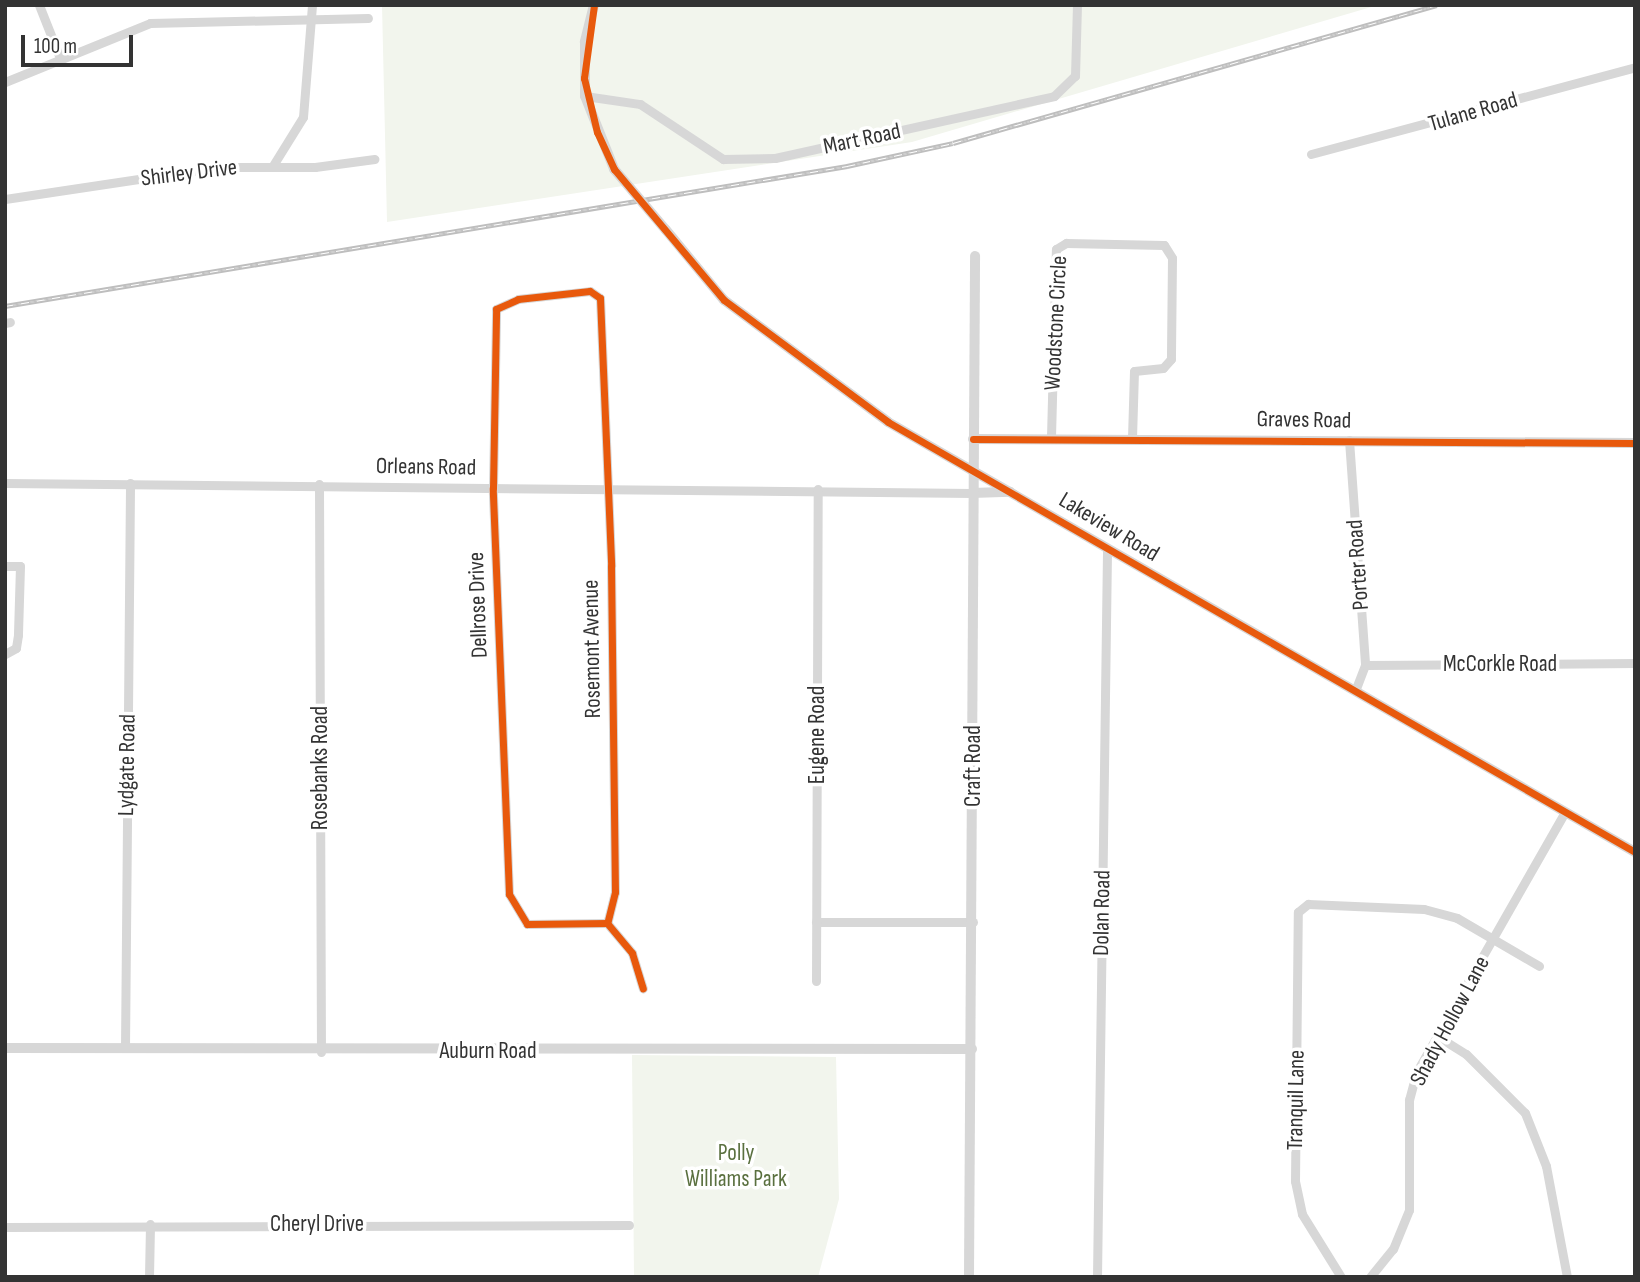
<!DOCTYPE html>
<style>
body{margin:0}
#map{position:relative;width:1640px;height:1282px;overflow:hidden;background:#fff;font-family:"Sofia Sans Condensed",sans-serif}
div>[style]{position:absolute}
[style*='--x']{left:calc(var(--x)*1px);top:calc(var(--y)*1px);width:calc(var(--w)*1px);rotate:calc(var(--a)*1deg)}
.green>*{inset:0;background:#f2f5ed}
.minor>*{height:9px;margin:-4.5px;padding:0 4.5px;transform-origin:4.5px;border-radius:4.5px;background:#d7d7d7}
.tertiary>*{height:10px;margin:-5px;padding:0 5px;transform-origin:5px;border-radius:5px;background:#d7d7d7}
.rail>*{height:5px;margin-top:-2.5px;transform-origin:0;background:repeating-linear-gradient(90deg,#fff 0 8px,#bebebe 0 16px);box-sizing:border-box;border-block:2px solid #bebebe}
.tertiary-bridge>*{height:10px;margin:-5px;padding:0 5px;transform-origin:5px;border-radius:5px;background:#d7d7d7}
.cycleway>*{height:7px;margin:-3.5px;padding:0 3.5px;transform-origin:3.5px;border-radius:3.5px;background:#e8590c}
span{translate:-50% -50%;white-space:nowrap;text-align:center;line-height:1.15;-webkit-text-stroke:7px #fff;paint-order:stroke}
.street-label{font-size:23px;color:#333}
.park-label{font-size:23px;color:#5a703f}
.frame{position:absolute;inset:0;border:7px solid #333;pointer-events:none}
.scale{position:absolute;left:21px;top:35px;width:112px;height:32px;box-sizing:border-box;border:4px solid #333;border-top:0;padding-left:9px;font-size:21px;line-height:24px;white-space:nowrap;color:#333;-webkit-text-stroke:5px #fff;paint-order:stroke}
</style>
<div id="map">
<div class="green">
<i style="clip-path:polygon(382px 5px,1378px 5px,912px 142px,387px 222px)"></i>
<i style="clip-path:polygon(632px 1055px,836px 1057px,839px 1199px,818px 1277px,634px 1277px)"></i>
</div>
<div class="minor">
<i style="--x:39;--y:5;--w:57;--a:68.4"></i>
<i style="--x:5;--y:82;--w:157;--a:-22.1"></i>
<i style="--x:150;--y:23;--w:218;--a:-1.3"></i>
<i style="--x:585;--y:96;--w:56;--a:8.3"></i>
<i style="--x:640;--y:104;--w:100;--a:33.5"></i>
<i style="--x:723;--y:159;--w:52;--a:-1.1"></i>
<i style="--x:775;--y:158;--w:286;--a:-12.5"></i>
<i style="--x:1054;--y:96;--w:29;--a:-44"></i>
<i style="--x:1075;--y:76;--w:71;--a:-88.4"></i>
<i style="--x:1311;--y:154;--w:335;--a:-15"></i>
<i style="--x:272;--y:167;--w:59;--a:-58.2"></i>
<i style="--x:303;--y:117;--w:112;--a:-85.4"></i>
<i style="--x:5;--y:199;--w:216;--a:-8.5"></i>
<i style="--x:219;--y:167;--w:96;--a:0"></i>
<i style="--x:315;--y:167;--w:60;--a:-7.7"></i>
<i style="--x:5;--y:323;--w:5;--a:-11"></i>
<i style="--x:1051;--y:437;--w:188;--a:-88.5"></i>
<i style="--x:1056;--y:249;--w:12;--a:-31"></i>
<i style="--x:1066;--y:243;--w:98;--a:1.2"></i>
<i style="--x:1164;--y:245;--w:15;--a:58"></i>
<i style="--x:1172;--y:258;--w:101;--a:90.6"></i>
<i style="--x:1171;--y:359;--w:12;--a:132"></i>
<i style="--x:1163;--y:368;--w:29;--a:174"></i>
<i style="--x:1134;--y:371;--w:67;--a:91.7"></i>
<i style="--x:1349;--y:440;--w:226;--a:85.9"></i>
<i style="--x:1365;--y:665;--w:25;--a:111"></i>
<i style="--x:5;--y:483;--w:967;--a:0.59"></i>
<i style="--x:319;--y:484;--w:568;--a:89.8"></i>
<i style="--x:5;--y:566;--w:15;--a:0"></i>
<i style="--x:20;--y:566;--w:69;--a:91.7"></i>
<i style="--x:18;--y:635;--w:13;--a:99"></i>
<i style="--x:16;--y:648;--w:13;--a:151"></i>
<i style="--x:1365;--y:665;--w:270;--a:-0.4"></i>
<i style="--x:816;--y:922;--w:157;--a:0"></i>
<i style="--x:607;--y:923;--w:80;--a:179.3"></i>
<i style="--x:527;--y:924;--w:35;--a:-121"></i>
<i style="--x:509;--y:894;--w:406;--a:-92.3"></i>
<i style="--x:493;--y:488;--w:179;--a:-89"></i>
<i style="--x:496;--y:309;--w:24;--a:-24"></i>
<i style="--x:518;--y:299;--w:72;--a:-6.3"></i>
<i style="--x:590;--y:291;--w:12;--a:35"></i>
<i style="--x:600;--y:298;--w:268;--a:87.6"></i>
<i style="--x:611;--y:566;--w:326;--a:89.3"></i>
<i style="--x:615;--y:892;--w:32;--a:104"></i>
<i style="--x:607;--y:923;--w:39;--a:50"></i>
<i style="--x:632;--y:953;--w:37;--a:73"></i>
<i style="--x:816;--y:981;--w:492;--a:-89.8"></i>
<i style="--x:1437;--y:1036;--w:34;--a:32"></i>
<i style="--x:1466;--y:1054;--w:83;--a:45"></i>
<i style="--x:1525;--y:1113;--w:57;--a:68.4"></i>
<i style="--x:1546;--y:1166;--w:113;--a:79.3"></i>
<i style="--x:125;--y:1048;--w:565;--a:-89.49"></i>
<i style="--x:5;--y:1227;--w:624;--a:-0.18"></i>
<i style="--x:149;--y:1277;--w:53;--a:-88.9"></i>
<i style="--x:1097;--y:1277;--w:727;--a:-89.21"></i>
<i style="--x:1341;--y:1277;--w:74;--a:-121.8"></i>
<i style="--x:1302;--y:1214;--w:34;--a:-102"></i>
<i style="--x:1295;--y:1181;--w:269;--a:-89.4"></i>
<i style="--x:1298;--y:912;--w:13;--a:-39"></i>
<i style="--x:1308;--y:904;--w:116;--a:2.5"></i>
<i style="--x:1424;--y:909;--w:34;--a:15"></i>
<i style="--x:1457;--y:918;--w:95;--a:30.3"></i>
<i style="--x:1370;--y:1277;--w:36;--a:-51"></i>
<i style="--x:1393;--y:1249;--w:42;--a:-67.7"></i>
<i style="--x:1409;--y:1210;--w:110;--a:-90"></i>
<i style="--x:1409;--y:1100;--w:28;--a:-75"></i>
<i style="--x:1416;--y:1073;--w:298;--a:-60.3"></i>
</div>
<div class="tertiary">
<i style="--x:594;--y:5;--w:38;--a:104"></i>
<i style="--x:585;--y:42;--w:54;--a:90"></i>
<i style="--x:585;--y:96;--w:79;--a:68.3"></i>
<i style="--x:666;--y:230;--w:91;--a:50.4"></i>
<i style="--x:724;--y:300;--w:204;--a:36.6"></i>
<i style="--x:888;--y:422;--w:862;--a:29.93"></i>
<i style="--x:973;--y:439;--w:662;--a:0.35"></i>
<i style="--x:972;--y:493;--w:38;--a:-2"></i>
<i style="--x:5;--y:1048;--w:967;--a:0.06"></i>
<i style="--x:969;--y:1277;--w:1021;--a:-89.66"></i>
</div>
<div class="rail">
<i style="--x:5;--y:306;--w:854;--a:-9.44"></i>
<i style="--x:847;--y:166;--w:108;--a:-12.2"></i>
<i style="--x:953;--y:143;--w:503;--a:-15.91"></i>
</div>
<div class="tertiary-bridge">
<i style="--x:614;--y:169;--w:80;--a:49.6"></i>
</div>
<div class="cycleway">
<i style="--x:594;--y:5;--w:74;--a:97.8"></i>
<i style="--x:584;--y:78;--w:56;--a:76.5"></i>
<i style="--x:597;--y:132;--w:41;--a:65.3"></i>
<i style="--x:614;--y:169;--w:171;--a:50"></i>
<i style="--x:724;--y:300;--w:204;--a:36.6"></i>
<i style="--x:888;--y:422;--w:862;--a:29.93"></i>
<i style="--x:973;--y:439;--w:662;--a:0.35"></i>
<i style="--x:607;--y:923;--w:80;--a:179.3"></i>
<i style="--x:527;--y:924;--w:35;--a:-121"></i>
<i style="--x:509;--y:894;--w:406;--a:-92.3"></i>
<i style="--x:493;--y:488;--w:179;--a:-89"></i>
<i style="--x:496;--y:309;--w:24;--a:-24"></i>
<i style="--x:518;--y:299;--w:72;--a:-6.3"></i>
<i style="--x:590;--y:291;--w:12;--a:35"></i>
<i style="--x:600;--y:298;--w:268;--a:87.6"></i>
<i style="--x:611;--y:566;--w:326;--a:89.3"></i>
<i style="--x:615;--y:892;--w:32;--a:104"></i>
<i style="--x:607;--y:923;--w:39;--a:50"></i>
<i style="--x:632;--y:953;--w:37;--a:73"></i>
</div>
<div class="street-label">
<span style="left:1473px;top:112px;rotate:-16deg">Tulane Road</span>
<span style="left:862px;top:139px;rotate:-12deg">Mart Road</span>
<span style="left:189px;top:173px;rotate:-7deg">Shirley Drive</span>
<span style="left:1056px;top:323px;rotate:-87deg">Woodstone Circle</span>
<span style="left:1304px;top:420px;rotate:1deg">Graves Road</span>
<span style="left:426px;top:467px;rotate:1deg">Orleans Road</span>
<span style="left:1109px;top:527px;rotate:31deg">Lakeview Road</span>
<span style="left:1358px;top:565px;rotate:-94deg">Porter Road</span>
<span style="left:478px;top:605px;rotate:-92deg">Dellrose Drive</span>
<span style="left:592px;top:649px;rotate:-91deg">Rosemont Avenue</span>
<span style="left:1500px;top:664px">McCorkle Road</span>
<span style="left:817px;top:735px;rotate:-90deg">Eugene Road</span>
<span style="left:127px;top:765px;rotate:-89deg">Lydgate Road</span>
<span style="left:973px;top:766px;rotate:-90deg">Craft Road</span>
<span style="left:320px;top:768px;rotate:-90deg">Rosebanks Road</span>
<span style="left:1102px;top:913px;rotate:-89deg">Dolan Road</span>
<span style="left:1450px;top:1021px;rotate:-62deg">Shady Hollow Lane</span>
<span style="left:488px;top:1051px">Auburn Road</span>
<span style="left:1296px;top:1100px;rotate:-89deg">Tranquil Lane</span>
<span style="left:317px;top:1224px">Cheryl Drive</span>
</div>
<div class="park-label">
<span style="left:736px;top:1166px">Polly<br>Williams Park</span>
</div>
<div class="frame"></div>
<div class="scale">100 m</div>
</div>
